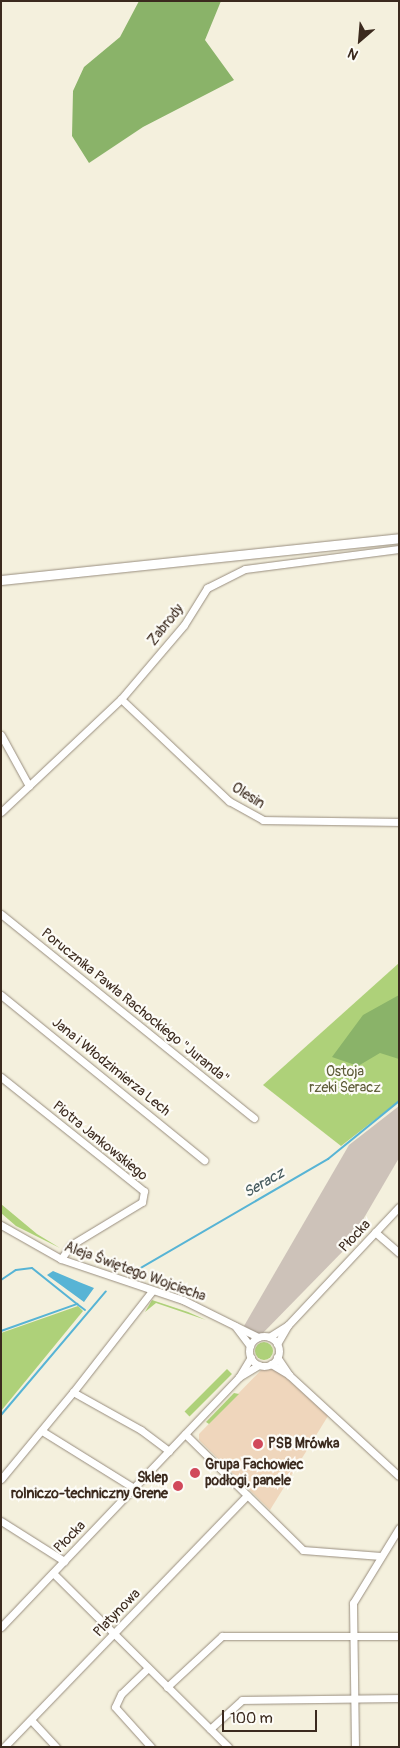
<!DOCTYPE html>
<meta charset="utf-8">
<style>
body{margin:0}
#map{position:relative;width:400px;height:1748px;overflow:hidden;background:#f4f0dd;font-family:Pangolin,sans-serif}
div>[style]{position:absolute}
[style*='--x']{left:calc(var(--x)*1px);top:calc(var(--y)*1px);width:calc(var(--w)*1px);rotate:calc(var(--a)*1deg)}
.built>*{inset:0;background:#efd6bc}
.industrial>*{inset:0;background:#cdc2b9}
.green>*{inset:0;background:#aed179;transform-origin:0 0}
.round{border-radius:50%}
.forest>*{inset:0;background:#8ab369}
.water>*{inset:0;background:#57b4d5}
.stream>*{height:2px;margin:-1px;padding:0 1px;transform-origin:1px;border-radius:1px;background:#57b4d5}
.roads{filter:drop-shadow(0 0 1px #988d7e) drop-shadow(0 0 1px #988d7e)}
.minor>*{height:7px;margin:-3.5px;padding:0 3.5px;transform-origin:3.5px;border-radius:3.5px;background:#fff}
.minor>.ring{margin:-3.5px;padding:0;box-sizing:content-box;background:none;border:7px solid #fff;border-radius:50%}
.major>*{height:9px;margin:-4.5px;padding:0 4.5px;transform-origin:4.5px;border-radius:4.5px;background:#fff}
.dots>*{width:14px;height:14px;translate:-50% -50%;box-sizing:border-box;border:2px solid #fdfcf7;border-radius:50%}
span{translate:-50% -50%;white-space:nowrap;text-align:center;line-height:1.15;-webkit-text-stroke:4.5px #fdfcf7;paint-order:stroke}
.street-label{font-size:14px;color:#3b2a1e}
.park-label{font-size:14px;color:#5e5c39}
.poi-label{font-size:14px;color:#3b2a1e;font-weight:700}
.left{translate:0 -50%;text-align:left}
.right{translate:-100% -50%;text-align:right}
.water-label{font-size:15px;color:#455a5e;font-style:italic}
.frame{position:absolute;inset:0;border:2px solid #3b2a1e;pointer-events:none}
.north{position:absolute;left:335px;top:15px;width:50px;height:50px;-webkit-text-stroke:4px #fdfcf7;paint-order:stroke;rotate:207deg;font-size:14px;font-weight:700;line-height:20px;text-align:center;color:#3b2a1e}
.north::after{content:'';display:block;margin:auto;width:18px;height:22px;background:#3b2a1e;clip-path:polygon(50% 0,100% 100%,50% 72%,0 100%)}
.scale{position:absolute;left:222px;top:1710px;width:95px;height:22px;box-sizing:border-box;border:2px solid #3b2a1e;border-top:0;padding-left:6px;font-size:15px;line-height:18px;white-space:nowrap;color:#3b2a1e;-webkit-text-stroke:4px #fdfcf7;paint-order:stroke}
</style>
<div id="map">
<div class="built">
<i style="clip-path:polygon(269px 1362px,328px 1416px,270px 1510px,199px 1440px,199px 1434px)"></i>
</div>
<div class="industrial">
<i style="clip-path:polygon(399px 1106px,399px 1158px,347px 1247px,261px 1335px,244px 1326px,349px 1145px)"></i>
</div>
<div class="green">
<i style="clip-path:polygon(399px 963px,399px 1101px,341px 1146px,263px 1085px)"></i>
<i style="clip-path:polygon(1px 1204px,37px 1234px,60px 1248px,16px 1226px,1px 1213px)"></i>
<i style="clip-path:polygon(152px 1300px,188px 1312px,206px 1320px,156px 1303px,145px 1312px)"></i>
<i style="clip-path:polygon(78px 1306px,83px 1311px,1px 1411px,1px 1333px)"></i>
<i class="round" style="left:255px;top:1342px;width:18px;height:18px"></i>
<i style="left:227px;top:1369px;width:7px;height:60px;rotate:45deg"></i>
<i style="clip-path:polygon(234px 1393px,239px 1394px,209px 1424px,206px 1422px)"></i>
</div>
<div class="forest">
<i style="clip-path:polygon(139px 1px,221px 1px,205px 40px,234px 80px,143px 127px,89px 163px,72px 136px,73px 91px,84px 67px,120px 37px)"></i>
<i style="clip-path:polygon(399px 995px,399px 1059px,380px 1053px,358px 1066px,332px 1057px,363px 1015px)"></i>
</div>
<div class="water">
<i style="clip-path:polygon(53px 1271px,79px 1282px,94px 1288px,84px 1302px,47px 1275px)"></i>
</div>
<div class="stream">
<i style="--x:132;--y:1273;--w:227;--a:-30.2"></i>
<i style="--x:328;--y:1159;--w:92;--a:-39.2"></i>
<i style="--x:1;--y:1280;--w:18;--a:-34"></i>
<i style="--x:16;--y:1270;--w:16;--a:-7"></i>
<i style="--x:32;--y:1268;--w:58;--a:38.7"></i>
<i style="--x:1;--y:1331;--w:81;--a:-19.6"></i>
<i style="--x:77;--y:1304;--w:10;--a:37"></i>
<i style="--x:1;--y:1415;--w:162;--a:-49.7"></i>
</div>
<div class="roads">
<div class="minor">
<i style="--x:121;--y:699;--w:149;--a:43.4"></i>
<i style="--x:229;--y:801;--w:39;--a:29"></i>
<i style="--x:263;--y:820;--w:136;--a:0.8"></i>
<i style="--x:1;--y:735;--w:58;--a:61.2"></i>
<i style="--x:1;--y:812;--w:165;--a:-43.3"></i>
<i style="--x:121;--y:699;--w:97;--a:-49.6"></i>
<i style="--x:184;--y:625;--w:44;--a:-58.1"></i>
<i style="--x:207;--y:588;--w:42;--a:-26.6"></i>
<i style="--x:245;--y:569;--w:155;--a:-7.4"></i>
<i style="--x:1;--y:914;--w:325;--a:38.9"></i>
<i style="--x:1;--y:995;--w:262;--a:39.1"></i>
<i style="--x:1;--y:1077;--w:183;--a:38.6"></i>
<i style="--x:144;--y:1191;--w:11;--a:100"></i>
<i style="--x:142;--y:1202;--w:83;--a:148.8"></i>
<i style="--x:71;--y:1245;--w:17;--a:126"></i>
<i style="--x:1;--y:1225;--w:69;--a:29.5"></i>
<i style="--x:61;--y:1259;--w:129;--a:18.6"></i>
<i style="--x:183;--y:1300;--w:84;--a:26.3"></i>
<i style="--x:375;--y:1232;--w:32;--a:41"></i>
<i style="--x:152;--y:1291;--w:128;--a:128"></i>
<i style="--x:73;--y:1392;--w:78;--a:29.2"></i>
<i style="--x:141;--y:1430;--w:35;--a:37"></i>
<i style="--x:235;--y:1326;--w:25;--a:53"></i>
<i class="ring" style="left:249px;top:1336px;width:23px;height:23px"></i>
<i style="--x:269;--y:1337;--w:22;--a:-32"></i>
<i style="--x:277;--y:1344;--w:22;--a:-60"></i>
<i style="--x:288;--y:1325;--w:162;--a:-46.8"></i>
<i style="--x:277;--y:1357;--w:22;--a:56"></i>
<i style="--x:271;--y:1364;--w:21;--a:31"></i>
<i style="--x:289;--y:1375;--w:149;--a:42.6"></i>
<i style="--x:239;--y:1377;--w:23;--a:-59"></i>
<i style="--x:42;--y:1431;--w:108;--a:31.8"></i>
<i style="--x:185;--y:1434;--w:165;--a:44.5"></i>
<i style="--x:303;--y:1550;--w:78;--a:4.4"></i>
<i style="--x:1;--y:1479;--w:113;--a:-50.4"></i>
<i style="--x:1;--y:1521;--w:75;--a:32.4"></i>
<i style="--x:53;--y:1573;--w:247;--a:44.8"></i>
<i style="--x:1;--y:1627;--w:345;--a:-46.4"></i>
<i style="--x:239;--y:1377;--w:23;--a:-31"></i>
<i style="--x:148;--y:1668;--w:37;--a:136"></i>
<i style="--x:121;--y:1694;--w:14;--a:115"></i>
<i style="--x:115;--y:1707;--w:54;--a:48"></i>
<i style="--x:167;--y:1687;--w:75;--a:-42.8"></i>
<i style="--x:222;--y:1636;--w:177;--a:0"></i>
<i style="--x:31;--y:1720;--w:37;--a:47"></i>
<i style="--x:210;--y:1729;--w:43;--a:-42.2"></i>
<i style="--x:242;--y:1700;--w:157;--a:-0.7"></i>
<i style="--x:4;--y:1747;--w:350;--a:-46"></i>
<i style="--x:355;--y:1747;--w:144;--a:-90.8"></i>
<i style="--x:353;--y:1603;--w:88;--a:-58.5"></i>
</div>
<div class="major">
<i style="--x:1;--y:580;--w:400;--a:-6"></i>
</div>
</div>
<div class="dots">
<i style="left:258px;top:1444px;background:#d1495b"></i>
<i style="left:195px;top:1473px;background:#d1495b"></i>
<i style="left:178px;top:1486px;background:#d1495b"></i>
</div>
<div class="street-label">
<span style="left:166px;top:625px;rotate:-52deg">Zabrody</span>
<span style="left:248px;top:796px;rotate:32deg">Olesin</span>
<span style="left:135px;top:1006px;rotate:39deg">Porucznika Pawła Rachockiego "Juranda"</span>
<span style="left:111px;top:1067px;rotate:39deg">Jana i Włodzimierza Lech</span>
<span style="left:100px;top:1141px;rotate:39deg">Piotra Jankowskiego</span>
<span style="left:355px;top:1236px;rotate:-47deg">Płocka</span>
<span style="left:135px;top:1272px;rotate:20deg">Aleja Świętego Wojciecha</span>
<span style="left:70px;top:1537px;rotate:-46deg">Płocka</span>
<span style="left:117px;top:1613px;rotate:-46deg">Platynowa</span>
</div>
<div class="park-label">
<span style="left:345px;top:1080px">Ostoja<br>rzeki Seracz</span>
</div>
<div class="poi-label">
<span class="left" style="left:268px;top:1444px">PSB Mrówka</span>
<span class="left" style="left:205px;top:1473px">Grupa Fachowiec<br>podłogi, panele</span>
<span class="right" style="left:168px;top:1486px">Sklep<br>rolniczo-techniczny Grene</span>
</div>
<div class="water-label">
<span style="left:264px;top:1183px;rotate:-30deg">Seracz</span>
</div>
<div class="frame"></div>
<div class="north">N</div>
<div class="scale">100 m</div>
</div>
